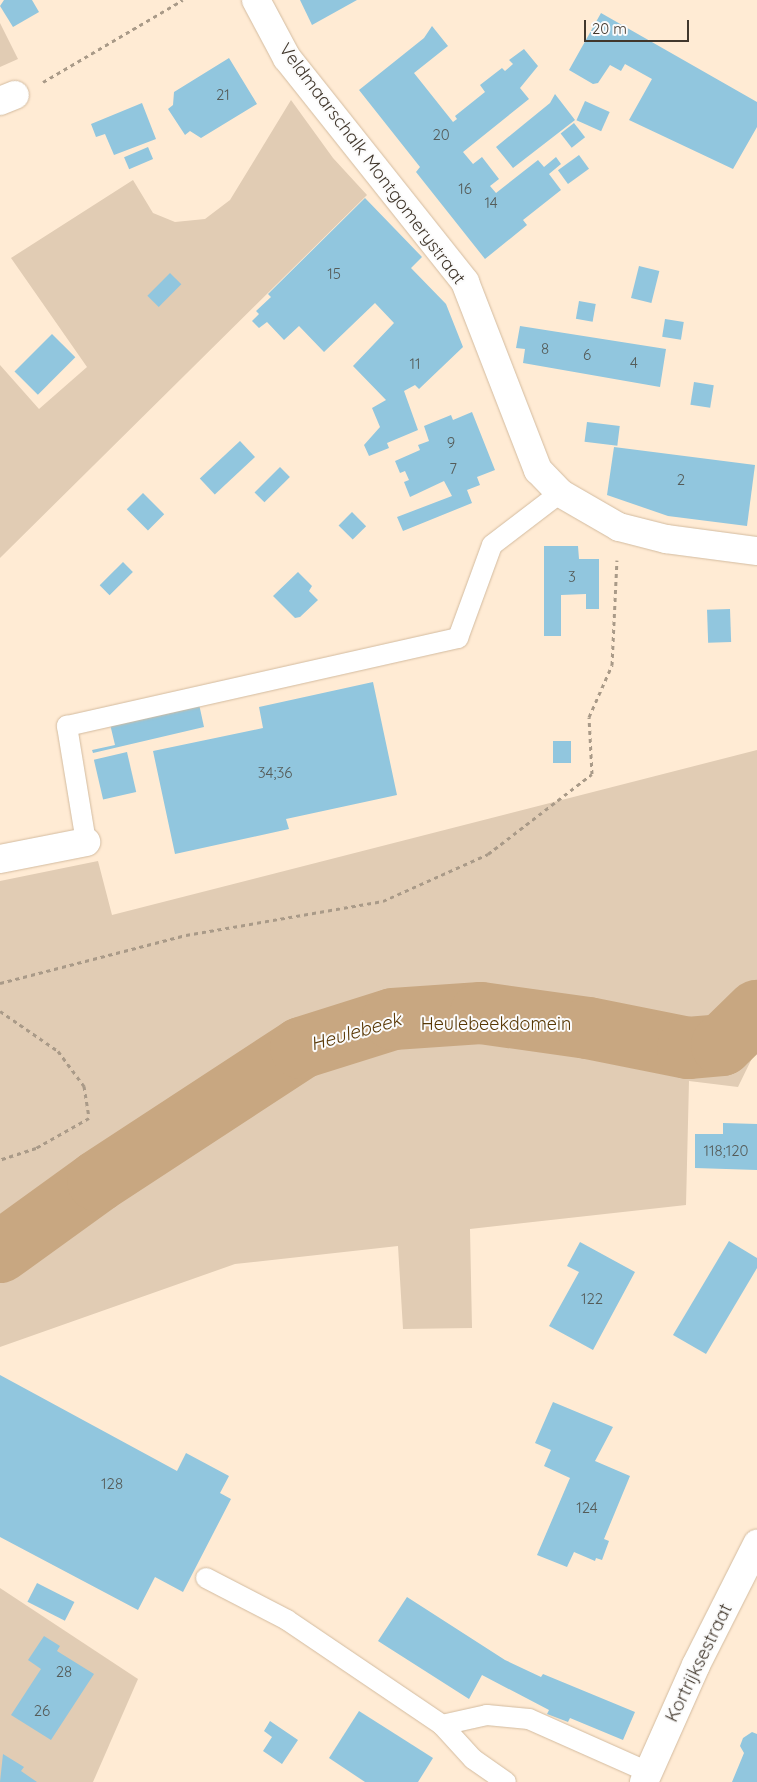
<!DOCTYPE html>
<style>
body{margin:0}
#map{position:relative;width:757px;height:1782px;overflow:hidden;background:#ffebd4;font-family:Quicksand,sans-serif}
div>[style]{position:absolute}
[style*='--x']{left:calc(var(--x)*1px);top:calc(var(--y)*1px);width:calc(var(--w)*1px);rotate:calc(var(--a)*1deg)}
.green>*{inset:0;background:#e1ccb4}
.river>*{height:62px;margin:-31px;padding:0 31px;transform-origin:31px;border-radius:31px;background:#c8a781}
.building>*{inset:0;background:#91c6de;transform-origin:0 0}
.path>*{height:3px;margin-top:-1.5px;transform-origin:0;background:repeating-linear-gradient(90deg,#a99a88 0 4px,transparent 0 8px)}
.roads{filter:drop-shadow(0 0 1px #d3bb9f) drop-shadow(0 0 1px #d3bb9f)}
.service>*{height:20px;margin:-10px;padding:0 10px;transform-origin:10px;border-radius:10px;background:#fff}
.minor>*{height:28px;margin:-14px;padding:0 14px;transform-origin:14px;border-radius:14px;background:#fff}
.tertiary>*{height:28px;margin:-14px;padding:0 14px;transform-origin:14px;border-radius:14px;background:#fff}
span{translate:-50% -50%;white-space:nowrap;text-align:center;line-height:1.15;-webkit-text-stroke:4px #fbfbfb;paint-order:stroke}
.number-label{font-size:15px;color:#555b58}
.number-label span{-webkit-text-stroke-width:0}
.street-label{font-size:18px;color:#41372c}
.park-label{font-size:18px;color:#573704}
.water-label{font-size:19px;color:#5a3907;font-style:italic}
.scale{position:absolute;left:584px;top:20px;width:105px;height:22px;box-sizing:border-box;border:2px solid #41372c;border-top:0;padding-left:6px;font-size:15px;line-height:18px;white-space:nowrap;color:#41372c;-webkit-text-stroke:4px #fbfbfb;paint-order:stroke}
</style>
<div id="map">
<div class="green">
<i style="clip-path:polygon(0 23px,18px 59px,0 67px)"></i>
<i style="clip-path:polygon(291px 100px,333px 158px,367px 195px,0 558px,0 365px,39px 409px,87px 367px,11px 258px,133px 180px,153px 213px,175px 222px,205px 219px,230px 200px)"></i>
<i style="clip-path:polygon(757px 750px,757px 1048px,738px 1087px,689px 1081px,686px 1205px,470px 1229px,472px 1328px,403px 1329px,398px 1246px,235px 1264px,0 1347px,0 881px,98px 861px,112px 915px)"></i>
<i style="clip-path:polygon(0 1588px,138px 1679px,93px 1782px,0 1782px)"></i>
</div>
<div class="river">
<i style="--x:0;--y:1252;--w:121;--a:-35.9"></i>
<i style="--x:98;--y:1181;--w:243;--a:-33.2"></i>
<i style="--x:301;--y:1048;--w:96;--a:-17.5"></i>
<i style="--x:393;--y:1019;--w:88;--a:-3.9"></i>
<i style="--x:481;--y:1013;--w:108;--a:8"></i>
<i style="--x:588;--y:1028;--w:102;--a:11.3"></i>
<i style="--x:688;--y:1048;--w:34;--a:-5"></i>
<i style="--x:722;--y:1045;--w:49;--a:-44.2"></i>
</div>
<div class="building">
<i style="clip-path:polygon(4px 0,32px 0,39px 12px,13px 27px,0 6px)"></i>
<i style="clip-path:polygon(300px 0,357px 0,312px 25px)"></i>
<i style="clip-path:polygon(601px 13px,757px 102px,757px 127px,733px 169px,629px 120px,652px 79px,625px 64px,621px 71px,610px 65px,598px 83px,593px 84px,569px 70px)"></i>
<i style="clip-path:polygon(432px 26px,448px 46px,414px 73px,453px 122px,457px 119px,455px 116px,485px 92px,480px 85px,502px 68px,505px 71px,513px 64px,509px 60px,524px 49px,538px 66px,520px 88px,529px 99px,463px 152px,473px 164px,482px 157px,499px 179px,490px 186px,496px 193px,538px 160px,544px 167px,556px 157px,561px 164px,549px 174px,561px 190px,523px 220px,527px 225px,485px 259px,416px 172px,420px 167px,359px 90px,424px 38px)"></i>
<i style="clip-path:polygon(229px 58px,257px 104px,201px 138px,190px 131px,185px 135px,168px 109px,173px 105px,174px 92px)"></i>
<i style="clip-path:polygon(555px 94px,575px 120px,513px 168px,496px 147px,550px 103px)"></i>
<i style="left:585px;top:101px;width:27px;height:21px;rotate:24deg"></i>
<i style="clip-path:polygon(142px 103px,156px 139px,114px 155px,105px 134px,96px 137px,91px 124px)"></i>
<i style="left:574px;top:123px;width:18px;height:17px;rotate:52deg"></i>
<i style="left:148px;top:147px;width:13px;height:26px;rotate:67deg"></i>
<i style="left:579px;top:155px;width:17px;height:26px;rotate:54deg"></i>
<i style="clip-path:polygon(365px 198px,422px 257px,411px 268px,446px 304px,463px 347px,419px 389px,415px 385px,404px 391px,418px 430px,387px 443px,389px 448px,369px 456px,364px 445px,380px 427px,372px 408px,386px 400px,353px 366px,394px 323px,375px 303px,324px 352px,299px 326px,284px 340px,267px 322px,259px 328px,252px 321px,259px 314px,256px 311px,271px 297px,268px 294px)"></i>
<i style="left:639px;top:266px;width:21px;height:33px;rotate:14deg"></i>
<i style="left:170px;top:273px;width:16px;height:32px;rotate:45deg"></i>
<i style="left:579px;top:301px;width:17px;height:18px;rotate:10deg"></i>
<i style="left:665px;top:319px;width:19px;height:18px;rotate:9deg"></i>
<i style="clip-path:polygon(520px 326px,666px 349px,660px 387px,523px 363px,525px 349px,516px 348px)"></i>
<i style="left:52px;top:334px;width:33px;height:53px;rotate:45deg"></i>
<i style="left:694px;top:382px;width:20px;height:23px;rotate:9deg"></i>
<i style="clip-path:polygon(472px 412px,495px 470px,477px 477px,480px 485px,467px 490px,472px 503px,403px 531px,397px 517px,452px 496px,444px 481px,410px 497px,404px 482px,409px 480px,405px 471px,400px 473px,395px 461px,420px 450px,418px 445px,429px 441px,424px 426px,451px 415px,453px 420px)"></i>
<i style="left:587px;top:422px;width:33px;height:20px;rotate:7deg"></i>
<i style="left:240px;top:441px;width:22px;height:55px;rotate:47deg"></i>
<i style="clip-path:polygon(614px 447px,755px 465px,747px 526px,668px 516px,607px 495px)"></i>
<i style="left:280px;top:467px;width:14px;height:36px;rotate:45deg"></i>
<i style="left:143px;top:493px;width:30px;height:23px;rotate:45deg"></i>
<i style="left:352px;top:512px;width:20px;height:19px;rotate:45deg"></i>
<i style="clip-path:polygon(544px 546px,578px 546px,579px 559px,599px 559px,599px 609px,586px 609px,586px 594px,561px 595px,561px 636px,544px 636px)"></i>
<i style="left:123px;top:562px;width:14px;height:33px;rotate:45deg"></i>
<i style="clip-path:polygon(298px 572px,312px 586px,309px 591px,318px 600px,300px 617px,295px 618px,273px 596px)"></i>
<i style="left:730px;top:609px;width:33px;height:23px;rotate:88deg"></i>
<i style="clip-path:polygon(373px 682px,397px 795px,286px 819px,289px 829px,175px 854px,153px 751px,263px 728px,259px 707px)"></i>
<i style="clip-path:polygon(199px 704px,204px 727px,93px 753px,92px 750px,115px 745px,110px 724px)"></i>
<i style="left:553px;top:741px;width:18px;height:22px"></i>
<i style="left:127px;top:752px;width:41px;height:34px;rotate:77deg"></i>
<i style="clip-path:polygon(723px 1123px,757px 1124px,757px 1170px,695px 1168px,695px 1134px,723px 1134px)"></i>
<i style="clip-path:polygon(729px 1241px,757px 1258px,757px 1268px,706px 1354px,673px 1335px)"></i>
<i style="clip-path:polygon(580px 1242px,635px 1272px,593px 1350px,549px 1326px,579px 1272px,567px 1266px)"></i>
<i style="clip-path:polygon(0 1375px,177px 1471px,186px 1453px,229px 1476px,220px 1493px,231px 1499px,183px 1592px,155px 1577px,138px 1610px,0 1537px)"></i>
<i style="clip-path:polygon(553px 1402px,613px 1427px,595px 1461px,630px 1476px,604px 1539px,609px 1541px,602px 1560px,596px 1558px,595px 1561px,574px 1552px,567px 1567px,537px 1555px,570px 1478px,544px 1466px,551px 1450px,535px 1443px)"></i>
<i style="left:37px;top:1583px;width:42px;height:21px;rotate:27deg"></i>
<i style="clip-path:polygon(407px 1597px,505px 1660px,541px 1677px,543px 1674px,635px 1712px,623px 1740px,570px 1718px,568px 1722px,547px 1714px,549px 1710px,482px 1675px,469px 1699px,378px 1641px)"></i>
<i style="clip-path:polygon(44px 1636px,60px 1646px,57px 1651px,94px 1674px,51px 1740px,11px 1715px,41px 1669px,28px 1660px)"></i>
<i style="clip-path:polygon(359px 1711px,433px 1758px,418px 1782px,365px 1782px,329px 1758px)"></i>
<i style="clip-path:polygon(270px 1721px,298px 1740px,282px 1764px,263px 1751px,272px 1737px,264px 1731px)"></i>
<i style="clip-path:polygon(752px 1732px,757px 1734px,757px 1782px,732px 1782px,744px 1753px,740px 1746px,743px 1738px)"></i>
<i style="clip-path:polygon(3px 1754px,24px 1767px,21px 1771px,37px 1782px,0 1782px)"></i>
</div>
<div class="path">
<i style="--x:43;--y:82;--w:162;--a:-30.4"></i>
<i style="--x:0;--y:983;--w:192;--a:-14.5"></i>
<i style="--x:186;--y:935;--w:200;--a:-9.8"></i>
<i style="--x:383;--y:901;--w:115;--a:-24.1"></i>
<i style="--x:488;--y:854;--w:131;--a:-37.6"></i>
<i style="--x:592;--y:774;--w:57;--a:-93"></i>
<i style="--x:589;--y:717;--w:57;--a:-66.1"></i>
<i style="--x:612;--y:665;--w:105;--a:-87.3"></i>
<i style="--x:0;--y:1011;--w:70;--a:34.6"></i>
<i style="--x:58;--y:1051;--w:44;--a:53.4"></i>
<i style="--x:84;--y:1086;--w:32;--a:81"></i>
<i style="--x:89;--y:1118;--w:61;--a:150.5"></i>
<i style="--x:36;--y:1148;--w:38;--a:162"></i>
</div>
<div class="roads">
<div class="service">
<i style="--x:86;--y:842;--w:118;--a:-99.3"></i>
<i style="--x:67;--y:726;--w:401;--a:-12.7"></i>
<i style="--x:458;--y:638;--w:99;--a:-69.9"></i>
<i style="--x:492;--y:545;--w:86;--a:-37.4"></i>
<i style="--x:206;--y:1578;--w:91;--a:27.4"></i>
<i style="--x:287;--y:1620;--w:187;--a:34.1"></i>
<i style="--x:442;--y:1725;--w:46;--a:47.6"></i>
<i style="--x:473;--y:1759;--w:40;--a:34.9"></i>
<i style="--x:442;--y:1725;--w:46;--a:-12.5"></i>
<i style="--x:487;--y:1715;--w:42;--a:5.4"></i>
<i style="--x:529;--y:1719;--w:130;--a:24"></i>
</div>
<div class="minor">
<i style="--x:256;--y:0;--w:66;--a:61.9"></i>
<i style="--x:287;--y:58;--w:286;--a:51.5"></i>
<i style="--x:465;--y:282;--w:202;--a:68.8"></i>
<i style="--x:538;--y:470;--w:32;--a:46"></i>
<i style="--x:560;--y:493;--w:68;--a:30"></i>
<i style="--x:619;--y:527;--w:49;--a:14.3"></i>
<i style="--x:666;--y:539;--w:92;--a:7.5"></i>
<i style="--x:0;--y:101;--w:16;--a:-22"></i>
<i style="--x:0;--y:859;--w:88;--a:-11.2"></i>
</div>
<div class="tertiary">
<i style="--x:644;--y:1782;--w:128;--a:-66"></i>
<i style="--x:696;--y:1665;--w:136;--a:-63.2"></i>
</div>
</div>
<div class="number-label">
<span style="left:223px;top:95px">21</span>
<span style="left:441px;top:135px">20</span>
<span style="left:465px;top:189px">16</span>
<span style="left:491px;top:203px">14</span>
<span style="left:334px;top:274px">15</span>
<span style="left:545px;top:349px">8</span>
<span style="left:587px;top:355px">6</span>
<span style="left:634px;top:363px">4</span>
<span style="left:415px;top:364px">11</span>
<span style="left:451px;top:443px">9</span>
<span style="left:453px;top:469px">7</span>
<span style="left:681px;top:480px">2</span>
<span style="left:572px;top:577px">3</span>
<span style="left:275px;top:773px">34;36</span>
<span style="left:726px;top:1151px">118;120</span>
<span style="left:592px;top:1299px">122</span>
<span style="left:112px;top:1484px">128</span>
<span style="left:587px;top:1508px">124</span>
<span style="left:64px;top:1672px">28</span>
<span style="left:42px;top:1711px">26</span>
</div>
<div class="street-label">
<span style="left:372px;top:164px;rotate:53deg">Veldmaarschalk Montgomerystraat</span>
<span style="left:699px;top:1663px;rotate:-64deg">Kortrijksestraat</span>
</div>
<div class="park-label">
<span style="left:496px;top:1024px">Heulebeekdomein</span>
</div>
<div class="water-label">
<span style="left:356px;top:1032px;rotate:-16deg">Heulebeek</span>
</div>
<div class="scale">20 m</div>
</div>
